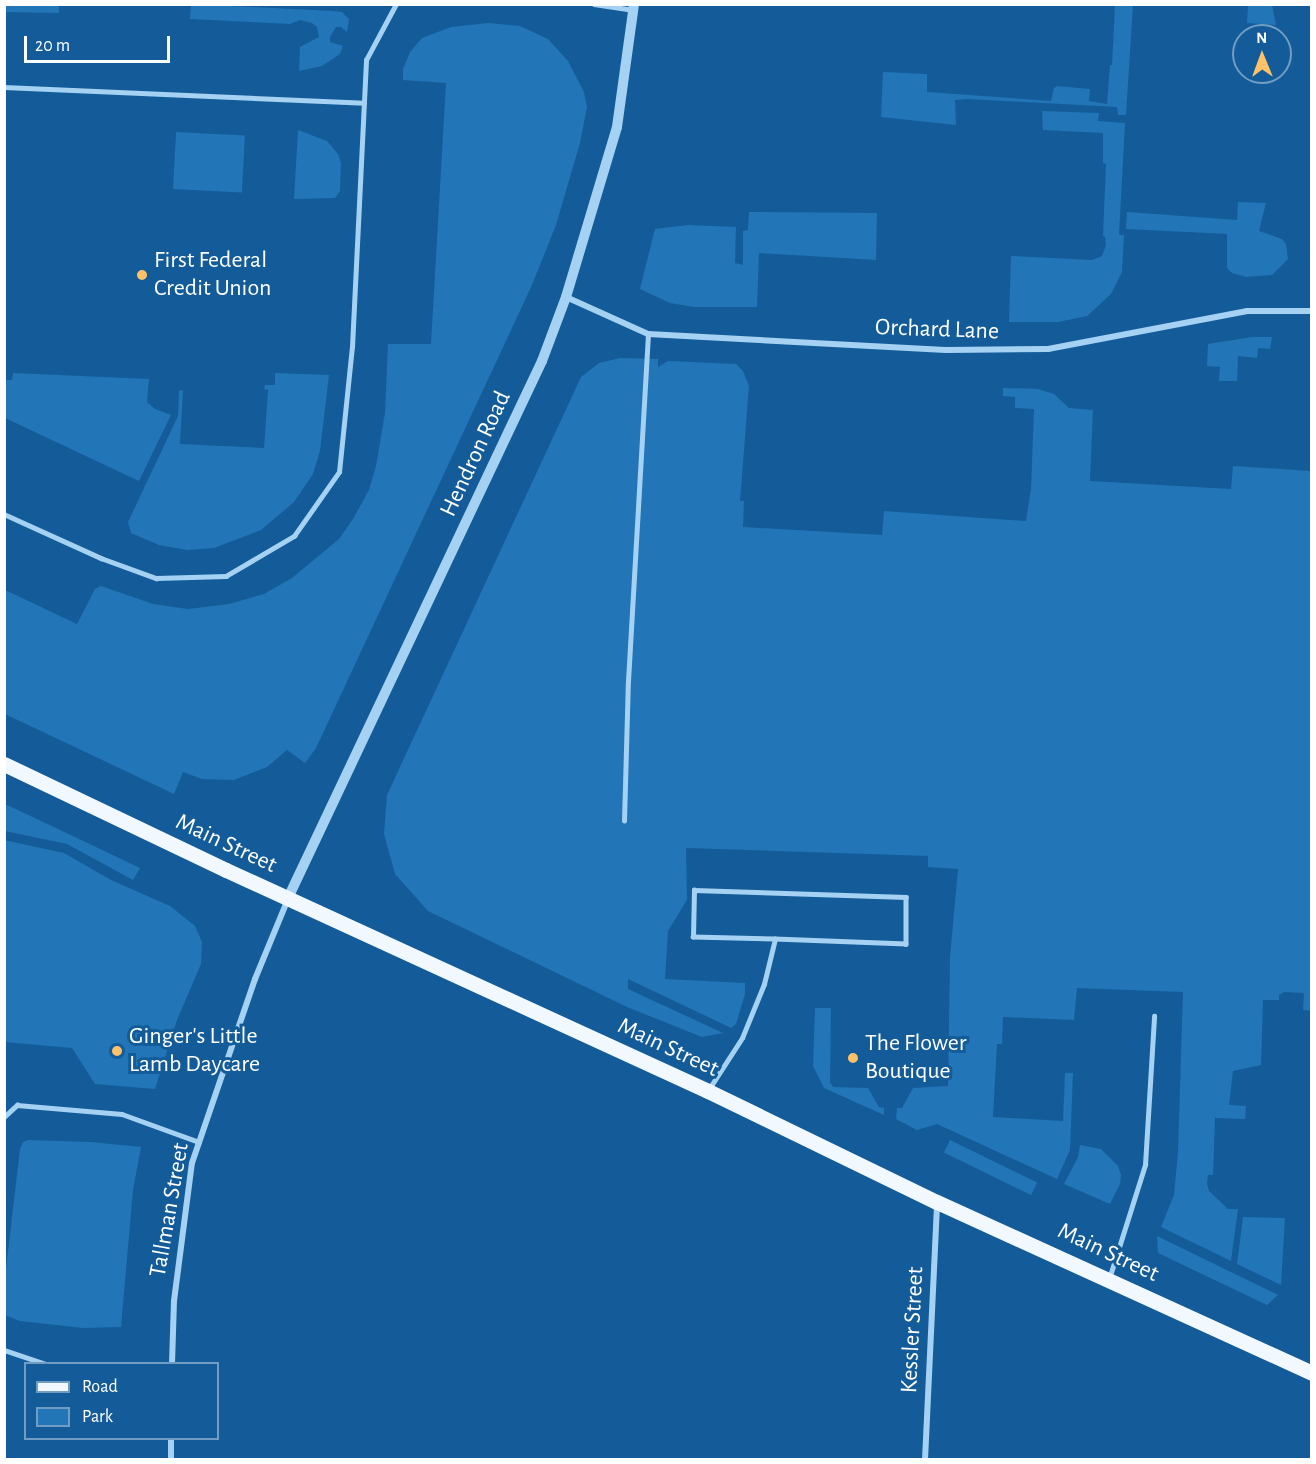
<!DOCTYPE html>
<style>
body{margin:0}
#map{position:relative;width:1316px;height:1464px;overflow:hidden;background:#135c99;font-family:"Alegreya Sans",sans-serif}
div>[style]{position:absolute}
[style*='--x']{left:calc(var(--x)*1px);top:calc(var(--y)*1px);width:calc(var(--w)*1px);rotate:calc(var(--a)*1deg)}
.green>*{inset:0;background:#2275b6;transform-origin:0 0}
.service>*{height:4.5px;margin:-2.25px;padding:0 2.25px;transform-origin:2.25px;border-radius:2.25px;background:#a5d1f3}
.minor>*{height:6px;margin:-3px;padding:0 3px;transform-origin:3px;border-radius:3px;background:#a5d1f3}
.tertiary>*{height:10px;margin:-5px;padding:0 5px;transform-origin:5px;border-radius:5px;background:#a5d1f3}
.primary>*{height:15px;margin:-7.5px;padding:0 7.5px;transform-origin:7.5px;border-radius:7.5px;background:#f2f8ff}
.dots>*{width:16px;height:16px;translate:-50% -50%;box-sizing:border-box;border:3px solid #135c99;border-radius:50%}
span{translate:-50% -50%;white-space:nowrap;text-align:center;line-height:1.15;-webkit-text-stroke:6px #135c99;paint-order:stroke}
.poi-label{font-size:24px;color:#fff}
.left{translate:0 -50%;text-align:left}
.street-label{font-size:24px;color:#fff}
.frame{position:absolute;inset:0;border:6px solid #fff;pointer-events:none}
.legend{position:absolute;left:24px;top:1362px;width:195px;height:78px;box-sizing:border-box;background:#135c99;border:2px solid #719dc2;margin:0;padding:8px 10px;list-style:none;font-size:18px;color:#fff}
.legend li{display:flex;align-items:center;gap:12px;height:30px}
.legend b{width:30px;border:2px solid #719dc2}
.north{position:absolute;left:1232px;top:24px;width:60px;height:60px;box-sizing:border-box;background:#135c99;border:2px solid #719dc2;border-radius:50%;rotate:359deg;font-size:16px;font-weight:700;line-height:24px;text-align:center;color:#fff}
.north::after{content:'';display:block;margin:auto;width:21px;height:27px;background:#ffc268;clip-path:polygon(50% 0,100% 100%,50% 72%,0 100%)}
.scale{position:absolute;left:24px;top:36px;width:146px;height:27px;box-sizing:border-box;border:3px solid #fff;border-top:0;padding-left:8px;font-size:18px;line-height:21px;white-space:nowrap;color:#fff;-webkit-text-stroke:4px #135c99;paint-order:stroke}
</style>
<div id="map">
<div class="green">
<i style="left:5px;top:4px;width:54px;height:8px;rotate:1deg"></i>
<i style="clip-path:polygon(191px 4px,333px 11px,342px 12px,349px 19px,347px 32px,341px 27px,336px 27px,330px 37px,330px 42px,343px 46px,340px 54px,322px 66px,299px 71px,300px 47px,319px 37px,317px 27px,312px 23px,300px 20px,290px 24px,190px 19px)"></i>
<i style="clip-path:polygon(1115px 5px,1133px 5px,1126px 115px,1118px 115px,1117px 107px,968px 99px,955px 100px,956px 125px,881px 117px,883px 72px,927px 74px,927px 92px,1051px 101px,1054px 88px,1057px 86px,1090px 89px,1089px 101px,1107px 104px,1110px 65px,1112px 65px)"></i>
<i style="clip-path:polygon(1248px 5px,1272px 5px,1276px 25px,1247px 23px)"></i>
<i style="clip-path:polygon(488px 23px,520px 26px,548px 39px,568px 61px,584px 92px,587px 107px,580px 143px,556px 225px,532px 285px,316px 748px,305px 763px,287px 750px,267px 767px,234px 780px,202px 779px,183px 772px,174px 794px,5px 714px,5px 590px,77px 624px,95px 589px,101px 586px,153px 604px,188px 609px,229px 604px,264px 594px,292px 578px,339px 539px,353px 519px,369px 490px,376px 466px,385px 413px,388px 344px,431px 344px,446px 83px,403px 80px,403px 69px,410px 52px,422px 38px,451px 27px)"></i>
<i style="clip-path:polygon(1042px 111px,1099px 113px,1098px 121px,1125px 123px,1119px 235px,1124px 235px,1122px 272px,1111px 294px,1087px 316px,1058px 322px,1009px 322px,1011px 256px,1092px 260px,1102px 256px,1106px 245px,1105px 237px,1103px 236px,1106px 164px,1103px 163px,1103px 133px,1043px 130px)"></i>
<i style="clip-path:polygon(298px 130px,327px 141px,338px 154px,341px 163px,340px 191px,335px 198px,294px 199px)"></i>
<i style="left:176px;top:132px;width:69px;height:57px;rotate:3deg"></i>
<i style="clip-path:polygon(1238px 202px,1266px 203px,1259px 231px,1282px 239px,1286px 244px,1288px 259px,1272px 275px,1246px 277px,1232px 273px,1227px 268px,1227px 234px,1126px 229px,1127px 212px,1237px 220px)"></i>
<i style="clip-path:polygon(749px 212px,877px 213px,876px 260px,759px 253px,757px 307px,694px 307px,670px 303px,640px 289px,655px 229px,688px 225px,736px 227px,735px 263px,743px 265px,743px 231px,748px 230px)"></i>
<i style="clip-path:polygon(1252px 337px,1272px 337px,1270px 349px,1258px 348px,1257px 358px,1238px 356px,1237px 381px,1219px 381px,1220px 367px,1207px 366px,1208px 344px)"></i>
<i style="clip-path:polygon(620px 358px,658px 359px,658px 367px,668px 361px,736px 364px,743px 371px,749px 386px,740px 501px,744px 501px,743px 527px,882px 535px,884px 511px,1026px 521px,1031px 488px,1034px 409px,1015px 408px,1015px 397px,1003px 396px,1003px 388px,1038px 389px,1054px 394px,1069px 408px,1093px 410px,1090px 481px,1231px 489px,1233px 466px,1311px 471px,1311px 1011px,1303px 1010px,1304px 993px,1284px 992px,1279px 995px,1279px 1000px,1263px 1000px,1261px 1065px,1233px 1071px,1229px 1105px,1246px 1106px,1245px 1119px,1215px 1118px,1213px 1175px,1208px 1175px,1207px 1184px,1209px 1191px,1228px 1209px,1238px 1209px,1231px 1261px,1161px 1227px,1174px 1195px,1178px 1152px,1183px 992px,1077px 988px,1074px 1020px,1003px 1017px,1002px 1044px,997px 1044px,993px 1117px,1063px 1121px,1065px 1073px,1073px 1073px,1070px 1150px,1057px 1179px,937px 1124px,917px 1130px,896px 1119px,897px 1108px,902px 1108px,913px 1088px,948px 1086px,950px 957px,958px 869px,928px 867px,928px 856px,686px 848px,687px 900px,668px 931px,665px 979px,745px 983px,745px 994px,736px 1024px,731px 1028px,727px 1026px,628px 979px,628px 989px,723px 1033px,702px 1037px,627px 1007px,428px 911px,395px 874px,384px 834px,387px 795px,581px 377px,599px 363px)"></i>
<i style="clip-path:polygon(13px 373px,149px 379px,147px 402px,155px 409px,171px 415px,139px 481px,5px 418px,5px 380px,12px 380px)"></i>
<i style="clip-path:polygon(275px 373px,329px 375px,320px 451px,313px 474px,294px 502px,261px 530px,214px 548px,187px 550px,159px 545px,131px 533px,128px 522px,178px 416px,179px 391px,183px 390px,180px 444px,264px 448px,268px 390px,264px 389px,265px 385px,275px 385px)"></i>
<i style="clip-path:polygon(5px 804px,79px 839px,140px 868px,133px 880px,67px 844px,5px 831px)"></i>
<i style="clip-path:polygon(4px 840px,64px 853px,111px 880px,170px 906px,195px 926px,202px 942px,201px 964px,177px 1020px,155px 1089px,95px 1084px,72px 1048px,5px 1042px)"></i>
<i style="clip-path:polygon(815px 1008px,831px 1008px,830px 1082px,833px 1087px,868px 1088px,879px 1107px,884px 1108px,884px 1115px,824px 1088px,813px 1066px)"></i>
<i style="clip-path:polygon(28px 1140px,91px 1142px,141px 1147px,133px 1190px,121px 1327px,83px 1328px,20px 1321px,5px 1315px,5px 1277px,20px 1149px,23px 1142px)"></i>
<i style="left:950px;top:1140px;width:97px;height:14px;rotate:26deg"></i>
<i style="clip-path:polygon(1080px 1145px,1101px 1149px,1118px 1166px,1121px 1175px,1120px 1184px,1110px 1204px,1064px 1184px,1078px 1157px)"></i>
<i style="clip-path:polygon(1243px 1217px,1285px 1218px,1281px 1285px,1237px 1264px)"></i>
<i style="clip-path:polygon(1157px 1236px,1278px 1295px,1267px 1305px,1158px 1253px)"></i>
</div>
<div class="service">
<i style="--x:594;--y:4;--w:40;--a:8.5"></i>
<i style="--x:4;--y:87;--w:360;--a:2.5"></i>
<i style="--x:4;--y:514;--w:107;--a:24.4"></i>
<i style="--x:101;--y:558;--w:59;--a:20"></i>
<i style="--x:156;--y:578;--w:70;--a:-1.6"></i>
<i style="--x:226;--y:576;--w:79;--a:-30.5"></i>
<i style="--x:294;--y:536;--w:78;--a:-54.9"></i>
<i style="--x:339;--y:472;--w:126;--a:-84.1"></i>
<i style="--x:352;--y:347;--w:287;--a:-87.2"></i>
<i style="--x:366;--y:60;--w:64;--a:-61.8"></i>
<i style="--x:624;--y:821;--w:140;--a:-88.4"></i>
<i style="--x:628;--y:681;--w:348;--a:-86.7"></i>
<i style="--x:709;--y:1089;--w:61;--a:-57.1"></i>
<i style="--x:742;--y:1038;--w:58;--a:-67.8"></i>
<i style="--x:764;--y:984;--w:46;--a:-76.3"></i>
<i style="--x:775;--y:939;--w:82;--a:-178.6"></i>
<i style="--x:693;--y:937;--w:47;--a:-88.8"></i>
<i style="--x:694;--y:890;--w:212;--a:1.9"></i>
<i style="--x:906;--y:897;--w:47;--a:90"></i>
<i style="--x:906;--y:944;--w:131;--a:-177.8"></i>
<i style="--x:4;--y:1117;--w:18;--a:-43"></i>
<i style="--x:17;--y:1105;--w:105;--a:4.9"></i>
<i style="--x:122;--y:1114;--w:82;--a:20"></i>
<i style="--x:1109;--y:1279;--w:120;--a:-72.5"></i>
<i style="--x:1145;--y:1165;--w:149;--a:-86.5"></i>
<i style="--x:4;--y:1350;--w:44;--a:18.4"></i>
</div>
<div class="minor">
<i style="--x:566;--y:297;--w:90;--a:24.3"></i>
<i style="--x:648;--y:334;--w:298;--a:3.1"></i>
<i style="--x:946;--y:350;--w:102;--a:-0.6"></i>
<i style="--x:1048;--y:349;--w:203;--a:-10.8"></i>
<i style="--x:1247;--y:311;--w:65;--a:0"></i>
<i style="--x:172;--y:1364;--w:63;--a:-88.2"></i>
<i style="--x:174;--y:1301;--w:139;--a:-82.6"></i>
<i style="--x:192;--y:1163;--w:194;--a:-71.1"></i>
<i style="--x:255;--y:979;--w:87;--a:-67.6"></i>
<i style="--x:171;--y:1460;--w:22;--a:-90"></i>
<i style="--x:925;--y:1460;--w:257;--a:-87.3"></i>
</div>
<div class="tertiary">
<i style="--x:288;--y:898;--w:594;--a:-64.69"></i>
<i style="--x:542;--y:361;--w:68;--a:-69.4"></i>
<i style="--x:566;--y:297;--w:177;--a:-73.3"></i>
<i style="--x:617;--y:127;--w:124;--a:-82.1"></i>
</div>
<div class="primary">
<i style="--x:4;--y:764;--w:246;--a:25.5"></i>
<i style="--x:226;--y:870;--w:530;--a:24.63"></i>
<i style="--x:708;--y:1091;--w:254;--a:25.9"></i>
<i style="--x:937;--y:1202;--w:412;--a:24.5"></i>
</div>
<div class="dots">
<i style="left:142px;top:275px;background:#ffc268"></i>
<i style="left:117px;top:1051px;background:#ffc268"></i>
<i style="left:853px;top:1058px;background:#ffc268"></i>
</div>
<div class="poi-label">
<span class="left" style="left:154px;top:275px">First Federal<br>Credit Union</span>
<span class="left" style="left:129px;top:1051px">Ginger's Little<br>Lamb Daycare</span>
<span class="left" style="left:865px;top:1058px">The Flower<br>Boutique</span>
</div>
<div class="street-label">
<span style="left:937px;top:330px;rotate:2deg">Orchard Lane</span>
<span style="left:476px;top:454px;rotate:-65deg">Hendron Road</span>
<span style="left:226px;top:844px;rotate:25deg">Main Street</span>
<span style="left:668px;top:1048px;rotate:25deg">Main Street</span>
<span style="left:170px;top:1210px;rotate:-80deg">Tallman Street</span>
<span style="left:1108px;top:1253px;rotate:25deg">Main Street</span>
<span style="left:913px;top:1330px;rotate:-87deg">Kessler Street</span>
</div>
<div class="frame"></div>
<ul class="legend">
<li><b style="height:8px;background:#f2f8ff"></b>Road</li>
<li><b style="height:16px;background:#2275b6"></b>Park</li>
</ul>
<div class="north">N</div>
<div class="scale">20 m</div>
</div>
